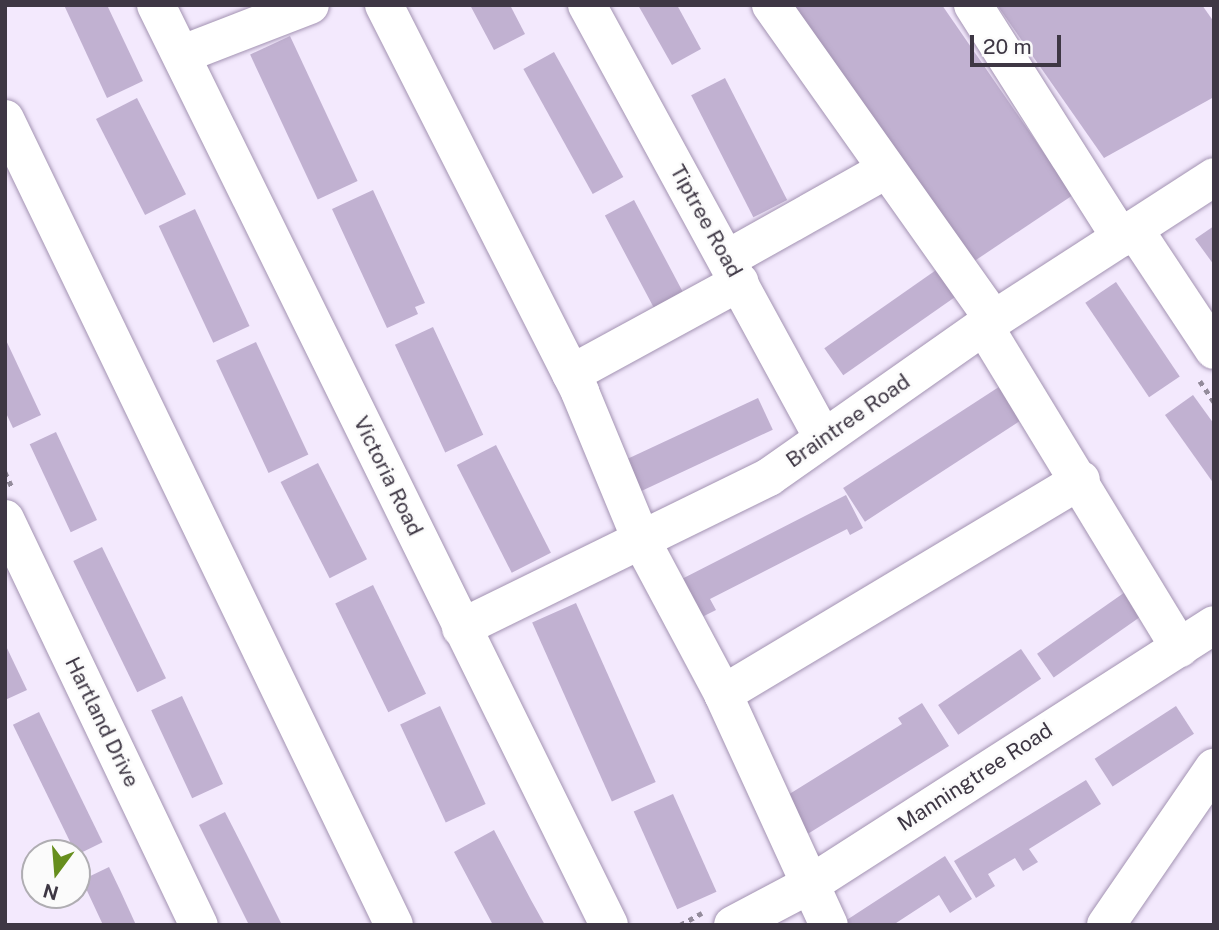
<!DOCTYPE html>
<style>
body{margin:0}
#map{position:relative;width:1219px;height:930px;overflow:hidden;background:#f3e9fd;font-family:"Public Sans",sans-serif}
div>[style]{position:absolute}
[style*='--x']{left:calc(var(--x)*1px);top:calc(var(--y)*1px);width:calc(var(--w)*1px);rotate:calc(var(--a)*1deg)}
.building>*{inset:0;background:#c1b1d1;transform-origin:0 0}
.path>*{height:4.5px;margin-top:-2.25px;transform-origin:0;background:repeating-linear-gradient(90deg,#938b9b 0 5px,transparent 0 10px)}
.roads{filter:drop-shadow(0 0 2px #a393b2) drop-shadow(0 0 2px #a393b2)}
.minor>*{height:38px;margin:-19px;padding:0 19px;transform-origin:19px;border-radius:19px;background:#fff}
span{translate:-50% -50%;white-space:nowrap;text-align:center;line-height:1.15;-webkit-text-stroke:5px #fbfbfb;paint-order:stroke}
.street-label{font-size:21px;color:#3e3744}
.frame{position:absolute;inset:0;border:7px solid #3e3744;pointer-events:none}
.north{position:absolute;left:21px;top:839px;width:70px;height:70px;box-sizing:border-box;background:#fbfbfb;border:2px solid #afadb2;border-radius:50%;rotate:196deg;font-size:19px;font-weight:700;line-height:28px;text-align:center;color:#3e3744}
.north::after{content:'';display:block;margin:auto;width:24px;height:32px;background:#668e1d;clip-path:polygon(50% 0,100% 100%,50% 72%,0 100%)}
.scale{position:absolute;left:970px;top:35px;width:91px;height:32px;box-sizing:border-box;border:4px solid #3e3744;border-top:0;padding-left:9px;font-size:21px;line-height:24px;white-space:nowrap;color:#3e3744;-webkit-text-stroke:5px #fbfbfb;paint-order:stroke}
</style>
<div id="map">
<div class="building">
<i style="clip-path:polygon(64px 5px,107px 5px,143px 81px,107px 98px)"></i>
<i style="clip-path:polygon(470px 5px,510px 5px,525px 34px,494px 50px)"></i>
<i style="clip-path:polygon(638px 5px,677px 5px,701px 49px,672px 65px)"></i>
<i style="clip-path:polygon(793px 5px,942px 5px,1073px 195px,970px 264px)"></i>
<i style="clip-path:polygon(997px 5px,1202px 5px,1214px 22px,1214px 97px,1104px 158px)"></i>
<i style="left:290px;top:36px;width:160px;height:44px;rotate:65deg"></i>
<i style="left:554px;top:52px;width:143px;height:35px;rotate:61deg"></i>
<i style="left:725px;top:78px;width:137px;height:38px;rotate:63deg"></i>
<i style="left:137px;top:98px;width:108px;height:46px;rotate:63deg"></i>
<i style="clip-path:polygon(373px 190px,425px 303px,415px 307px,418px 314px,387px 328px,332px 209px)"></i>
<i style="left:634px;top:200px;width:112px;height:33px;rotate:62deg"></i>
<i style="left:195px;top:209px;width:129px;height:40px;rotate:65deg"></i>
<i style="clip-path:polygon(1214px 226px,1214px 265px,1195px 239px)"></i>
<i style="left:939px;top:268px;width:33px;height:140px;rotate:55deg"></i>
<i style="left:1116px;top:282px;width:114px;height:37px;rotate:56deg"></i>
<i style="left:433px;top:327px;width:119px;height:42px;rotate:65deg"></i>
<i style="clip-path:polygon(5px 338px,41px 415px,13px 428px,5px 411px)"></i>
<i style="left:256px;top:342px;width:124px;height:44px;rotate:65deg"></i>
<i style="left:1005px;top:383px;width:40px;height:193px;rotate:57deg"></i>
<i style="clip-path:polygon(1193px 395px,1214px 424px,1214px 484px,1165px 415px)"></i>
<i style="left:758px;top:398px;width:35px;height:155px;rotate:65deg"></i>
<i style="left:56px;top:432px;width:97px;height:29px;rotate:65deg"></i>
<i style="left:496px;top:445px;width:121px;height:44px;rotate:63deg"></i>
<i style="left:318px;top:463px;width:108px;height:42px;rotate:63deg"></i>
<i style="clip-path:polygon(846px 495px,863px 528px,850px 535px,847px 529px,710px 599px,716px 610px,694px 621px,674px 583px)"></i>
<i style="left:102px;top:547px;width:146px;height:32px;rotate:64deg"></i>
<i style="left:373px;top:585px;width:121px;height:42px;rotate:64deg"></i>
<i style="left:1128px;top:590px;width:29px;height:111px;rotate:55deg"></i>
<i style="left:576px;top:603px;width:196px;height:48px;rotate:66deg"></i>
<i style="clip-path:polygon(5px 644px,27px 690px,5px 700px)"></i>
<i style="left:1021px;top:649px;width:36px;height:100px;rotate:56deg"></i>
<i style="left:182px;top:696px;width:97px;height:34px;rotate:65deg"></i>
<i style="clip-path:polygon(922px 703px,949px 746px,806px 835px,783px 798px,902px 724px,898px 718px)"></i>
<i style="left:440px;top:706px;width:108px;height:44px;rotate:65deg"></i>
<i style="left:1176px;top:706px;width:33px;height:97px;rotate:57deg"></i>
<i style="left:39px;top:712px;width:145px;height:29px;rotate:64deg"></i>
<i style="clip-path:polygon(1086px 780px,1101px 804px,1029px 849px,1038px 862px,1023px 871px,1015px 858px,988px 874px,995px 886px,976px 898px,954px 861px)"></i>
<i style="left:673px;top:794px;width:107px;height:43px;rotate:66deg"></i>
<i style="clip-path:polygon(225px 812px,247px 855px,282px 925px,249px 925px,199px 825px)"></i>
<i style="clip-path:polygon(494px 830px,531px 900px,545px 925px,493px 925px,454px 852px)"></i>
<i style="clip-path:polygon(945px 856px,972px 899px,950px 913px,939px 895px,893px 925px,839px 925px)"></i>
<i style="clip-path:polygon(109px 867px,120px 890px,136px 925px,103px 925px,82px 880px)"></i>
</div>
<div class="path">
<i style="--x:1200;--y:381;--w:25;--a:56"></i>
<i style="--x:5;--y:472;--w:17;--a:65"></i>
<i style="--x:680;--y:925;--w:25;--a:-29"></i>
</div>
<div class="roads">
<div class="minor">
<i style="--x:156;--y:5;--w:1025;--a:63.78"></i>
<i style="--x:384;--y:5;--w:434;--a:63.1"></i>
<i style="--x:580;--y:392;--w:162;--a:67.5"></i>
<i style="--x:642;--y:542;--w:172;--a:61.9"></i>
<i style="--x:723;--y:694;--w:254;--a:65.4"></i>
<i style="--x:587;--y:5;--w:492;--a:61.4"></i>
<i style="--x:771;--y:5;--w:386;--a:54.7"></i>
<i style="--x:973;--y:5;--w:276;--a:57.6"></i>
<i style="--x:183;--y:54;--w:136;--a:-21.1"></i>
<i style="--x:5;--y:119;--w:895;--a:64.24"></i>
<i style="--x:1134;--y:229;--w:145;--a:56.5"></i>
<i style="--x:727;--y:259;--w:180;--a:-29.3"></i>
<i style="--x:984;--y:326;--w:377;--a:58.7"></i>
<i style="--x:571;--y:374;--w:192;--a:-28.6"></i>
<i style="--x:5;--y:519;--w:450;--a:64.5"></i>
<i style="--x:461;--y:628;--w:343;--a:-26.1"></i>
<i style="--x:769;--y:477;--w:263;--a:-35.1"></i>
<i style="--x:984;--y:326;--w:274;--a:-32.9"></i>
<i style="--x:723;--y:694;--w:417;--a:-30.9"></i>
<i style="--x:733;--y:925;--w:86;--a:-27.8"></i>
<i style="--x:809;--y:885;--w:481;--a:-32.7"></i>
<i style="--x:1106;--y:925;--w:191;--a:-55.5"></i>
</div>
</div>
<div class="street-label">
<span style="left:706px;top:221px;rotate:61deg">Tiptree Road</span>
<span style="left:848px;top:421px;rotate:-35deg">Braintree Road</span>
<span style="left:388px;top:476px;rotate:64deg">Victoria Road</span>
<span style="left:102px;top:722px;rotate:64deg">Hartland Drive</span>
<span style="left:975px;top:777px;rotate:-33deg">Manningtree Road</span>
</div>
<div class="frame"></div>
<div class="north">N</div>
<div class="scale">20 m</div>
</div>
